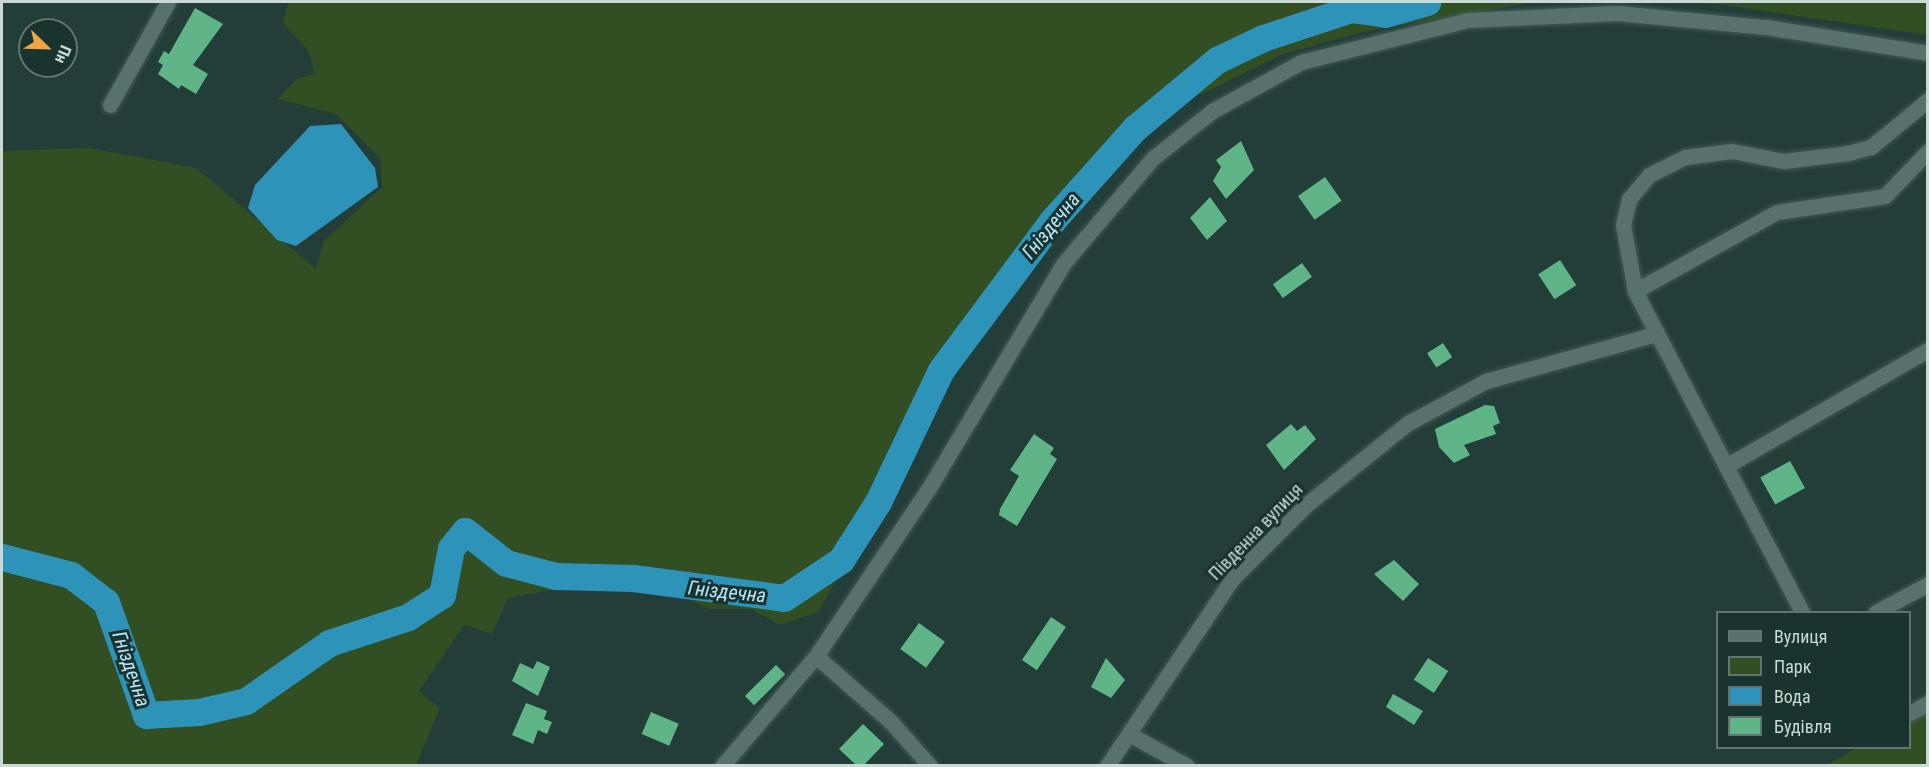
<!DOCTYPE html>
<meta charset="utf-8">
<style>
body{margin:0}
#map{position:relative;width:1929px;height:767px;overflow:hidden;background:#233d39;font-family:"Roboto Condensed",sans-serif}
div>[style]{position:absolute}
[style*='--x']{left:calc(var(--x)*1px);top:calc(var(--y)*1px);width:calc(var(--w)*1px);rotate:calc(var(--a)*1deg)}
.green>*{inset:0;background:#314f23}
.water>*{inset:0;background:#2d93b9}
.river>*{height:27px;margin:-13.5px;padding:0 13.5px;transform-origin:13.5px;border-radius:13.5px;background:#2d93b9}
.building>*{inset:0;background:#5fb488;transform-origin:0 0}
.roads{filter:drop-shadow(0 0 2px #435a57) drop-shadow(0 0 2px #435a57)}
.minor>*{height:15px;margin:-7.5px;padding:0 7.5px;transform-origin:7.5px;border-radius:7.5px;background:#57726d}
span{translate:-50% -50%;white-space:nowrap;text-align:center;line-height:1.15;-webkit-text-stroke:6px #19332e;paint-order:stroke}
.street-label{font-size:18px;color:#cad9d6}
.water-label{font-size:20px;color:#b7e4f9;font-style:italic}
.frame{position:absolute;inset:0;border:3px solid #cad9d6;pointer-events:none}
.legend{position:absolute;left:1716px;top:611px;width:195px;height:138px;box-sizing:border-box;background:#19332e;border:2px solid #607571;margin:0;padding:8px 10px;list-style:none;font-size:18px;color:#cad9d6}
.legend li{display:flex;align-items:center;gap:12px;height:30px}
.legend b{width:30px;border:2px solid #607571}
.north{position:absolute;left:18px;top:18px;width:60px;height:60px;box-sizing:border-box;background:#19332e;border:2px solid #607571;border-radius:50%;rotate:113deg;font-size:16px;font-weight:700;line-height:24px;text-align:center;color:#cad9d6}
.north::after{content:'';display:block;margin:auto;width:21px;height:27px;background:#f3a442;clip-path:polygon(50% 0,100% 100%,50% 72%,0 100%)}
</style>
<div id="map">
<div class="green">
<i style="clip-path:polygon(288px 2px,1536px 2px,1367px 31px,1283px 54px,1202px 94px,1152px 104px,1084px 166px,1002px 268px,980px 307px,955px 376px,921px 404px,908px 437px,908px 458px,872px 488px,866px 528px,818px 612px,780px 625px,751px 609px,708px 609px,687px 598px,579px 585px,508px 598px,492px 634px,464px 625px,419px 691px,440px 708px,416px 765px,2px 765px,2px 151px,90px 148px,196px 168px,316px 269px,324px 241px,382px 187px,380px 158px,336px 114px,278px 99px,297px 79px,315px 74px,308px 50px,283px 23px)"></i>
<i style="clip-path:polygon(1687px 2px,1927px 2px,1927px 35px,1724px 5px)"></i>
<i style="clip-path:polygon(1927px 707px,1927px 765px,1825px 766px,1856px 748px,1910px 748px,1910px 717px)"></i>
</div>
<div class="water">
<i style="clip-path:polygon(341px 124px,375px 168px,378px 187px,296px 246px,277px 240px,248px 208px,255px 185px,310px 126px)"></i>
</div>
<div class="river">
<i style="--x:2;--y:557;--w:71;--a:14.6"></i>
<i style="--x:71;--y:575;--w:44;--a:37.6"></i>
<i style="--x:106;--y:602;--w:120;--a:70.5"></i>
<i style="--x:146;--y:715;--w:53;--a:-3.2"></i>
<i style="--x:199;--y:712;--w:48;--a:-13.2"></i>
<i style="--x:246;--y:701;--w:101;--a:-34.9"></i>
<i style="--x:329;--y:643;--w:83;--a:-18.2"></i>
<i style="--x:408;--y:617;--w:40;--a:-32.9"></i>
<i style="--x:442;--y:595;--w:48;--a:-79.2"></i>
<i style="--x:451;--y:548;--w:22;--a:-51"></i>
<i style="--x:465;--y:531;--w:52;--a:38"></i>
<i style="--x:506;--y:563;--w:52;--a:14.6"></i>
<i style="--x:556;--y:576;--w:77;--a:1.5"></i>
<i style="--x:633;--y:578;--w:152;--a:7.5"></i>
<i style="--x:784;--y:598;--w:69;--a:-33.7"></i>
<i style="--x:841;--y:560;--w:69;--a:-57.5"></i>
<i style="--x:878;--y:502;--w:146;--a:-64.5"></i>
<i style="--x:941;--y:370;--w:186;--a:-53.3"></i>
<i style="--x:1052;--y:221;--w:125;--a:-48.3"></i>
<i style="--x:1135;--y:128;--w:107;--a:-39.7"></i>
<i style="--x:1217;--y:60;--w:51;--a:-25.6"></i>
<i style="--x:1263;--y:38;--w:93;--a:-18.2"></i>
<i style="--x:1351;--y:9;--w:34;--a:8"></i>
<i style="--x:1385;--y:14;--w:44;--a:-15.9"></i>
</div>
<div class="building">
<i style="clip-path:polygon(195px 8px,223px 24px,193px 65px,208px 74px,196px 94px,181px 85px,179px 89px,158px 74px,163px 65px,158px 62px,164px 51px,169px 54px)"></i>
<i style="clip-path:polygon(1241px 141px,1254px 170px,1226px 199px,1213px 181px,1221px 167px,1216px 160px)"></i>
<i style="left:1325px;top:177px;width:29px;height:33px;rotate:55deg"></i>
<i style="clip-path:polygon(1210px 197px,1227px 221px,1207px 240px,1190px 218px)"></i>
<i style="left:1560px;top:260px;width:30px;height:26px;rotate:57deg"></i>
<i style="left:1302px;top:263px;width:17px;height:36px;rotate:54deg"></i>
<i style="left:1443px;top:343px;width:17px;height:19px;rotate:57deg"></i>
<i style="clip-path:polygon(1485px 405px,1494px 406px,1500px 423px,1493px 426px,1496px 434px,1464px 445px,1470px 455px,1454px 463px,1439px 447px,1435px 429px)"></i>
<i style="clip-path:polygon(1291px 424px,1297px 431px,1305px 425px,1316px 439px,1284px 470px,1266px 445px)"></i>
<i style="clip-path:polygon(1034px 434px,1054px 448px,1050px 454px,1057px 459px,1017px 526px,999px 515px,1000px 509px,1019px 476px,1010px 470px)"></i>
<i style="left:1790px;top:461px;width:31px;height:34px;rotate:61deg"></i>
<i style="clip-path:polygon(1394px 560px,1419px 584px,1403px 601px,1374px 574px)"></i>
<i style="left:1051px;top:617px;width:18px;height:52px;rotate:34deg"></i>
<i style="left:919px;top:623px;width:32px;height:32px;rotate:36deg"></i>
<i style="clip-path:polygon(1106px 658px,1125px 680px,1111px 698px,1091px 687px)"></i>
<i style="left:1428px;top:658px;width:24px;height:26px;rotate:33deg"></i>
<i style="clip-path:polygon(537px 661px,550px 667px,538px 696px,512px 681px,520px 663px,533px 669px)"></i>
<i style="left:776px;top:665px;width:13px;height:44px;rotate:45deg"></i>
<i style="clip-path:polygon(1393px 694px,1423px 711px,1414px 725px,1386px 707px)"></i>
<i style="clip-path:polygon(526px 703px,547px 711px,544px 719px,552px 722px,547px 734px,538px 730px,533px 744px,512px 735px)"></i>
<i style="left:651px;top:712px;width:30px;height:24px;rotate:23deg"></i>
<i style="clip-path:polygon(863px 724px,884px 744px,864px 765px,856px 765px,839px 749px)"></i>
</div>
<div class="roads">
<div class="minor">
<i style="--x:110;--y:105;--w:118;--a:-60.6"></i>
<i style="--x:1635;--y:291;--w:162;--a:-29.1"></i>
<i style="--x:1777;--y:212;--w:109;--a:-8.4"></i>
<i style="--x:1885;--y:196;--w:62;--a:-46.3"></i>
<i style="--x:1726;--y:466;--w:233;--a:-29.9"></i>
<i style="--x:1802;--y:612;--w:362;--a:-117.5"></i>
<i style="--x:1635;--y:291;--w:67;--a:-100.3"></i>
<i style="--x:1623;--y:225;--w:27;--a:-77"></i>
<i style="--x:1629;--y:199;--w:31;--a:-50"></i>
<i style="--x:1649;--y:175;--w:40;--a:-26.6"></i>
<i style="--x:1685;--y:157;--w:47;--a:-7.3"></i>
<i style="--x:1732;--y:151;--w:53;--a:10.9"></i>
<i style="--x:1784;--y:161;--w:64;--a:-7.1"></i>
<i style="--x:1848;--y:153;--w:24;--a:-15"></i>
<i style="--x:1871;--y:147;--w:74;--a:-39.5"></i>
<i style="--x:1876;--y:612;--w:59;--a:-28.3"></i>
<i style="--x:816;--y:656;--w:100;--a:41.3"></i>
<i style="--x:891;--y:722;--w:59;--a:48.4"></i>
<i style="--x:1910;--y:713;--w:21;--a:-29"></i>
<i style="--x:1129;--y:734;--w:66;--a:28.9"></i>
<i style="--x:722;--y:766;--w:145;--a:-49.5"></i>
<i style="--x:816;--y:656;--w:202;--a:-56.1"></i>
<i style="--x:929;--y:488;--w:261;--a:-59.1"></i>
<i style="--x:1063;--y:264;--w:139;--a:-49.7"></i>
<i style="--x:1153;--y:158;--w:75;--a:-38.5"></i>
<i style="--x:1212;--y:111;--w:102;--a:-28.8"></i>
<i style="--x:1301;--y:62;--w:172;--a:-14.1"></i>
<i style="--x:1468;--y:20;--w:149;--a:-2.7"></i>
<i style="--x:1617;--y:13;--w:150;--a:5.4"></i>
<i style="--x:1766;--y:27;--w:164;--a:9.1"></i>
<i style="--x:1107;--y:766;--w:226;--a:-56.2"></i>
<i style="--x:1233;--y:578;--w:103;--a:-45"></i>
<i style="--x:1306;--y:505;--w:131;--a:-38.8"></i>
<i style="--x:1408;--y:423;--w:89;--a:-28.3"></i>
<i style="--x:1486;--y:381;--w:176;--a:-15.5"></i>
</div>
</div>
<div class="street-label">
<span style="left:1256px;top:532px;rotate:-46deg">Південна вулиця</span>
</div>
<div class="water-label">
<span style="left:1051px;top:226px;rotate:-51deg">Гніздечна</span>
<span style="left:727px;top:592px;rotate:6deg">Гніздечна</span>
<span style="left:131px;top:669px;rotate:71deg">Гніздечна</span>
</div>
<div class="frame"></div>
<ul class="legend">
<li><b style="height:8px;background:#57726d"></b>Вулиця</li>
<li><b style="height:16px;background:#314f23"></b>Парк</li>
<li><b style="height:16px;background:#2d93b9"></b>Вода</li>
<li><b style="height:16px;background:#5fb488"></b>Будівля</li>
</ul>
<div class="north">Пн</div>
</div>
